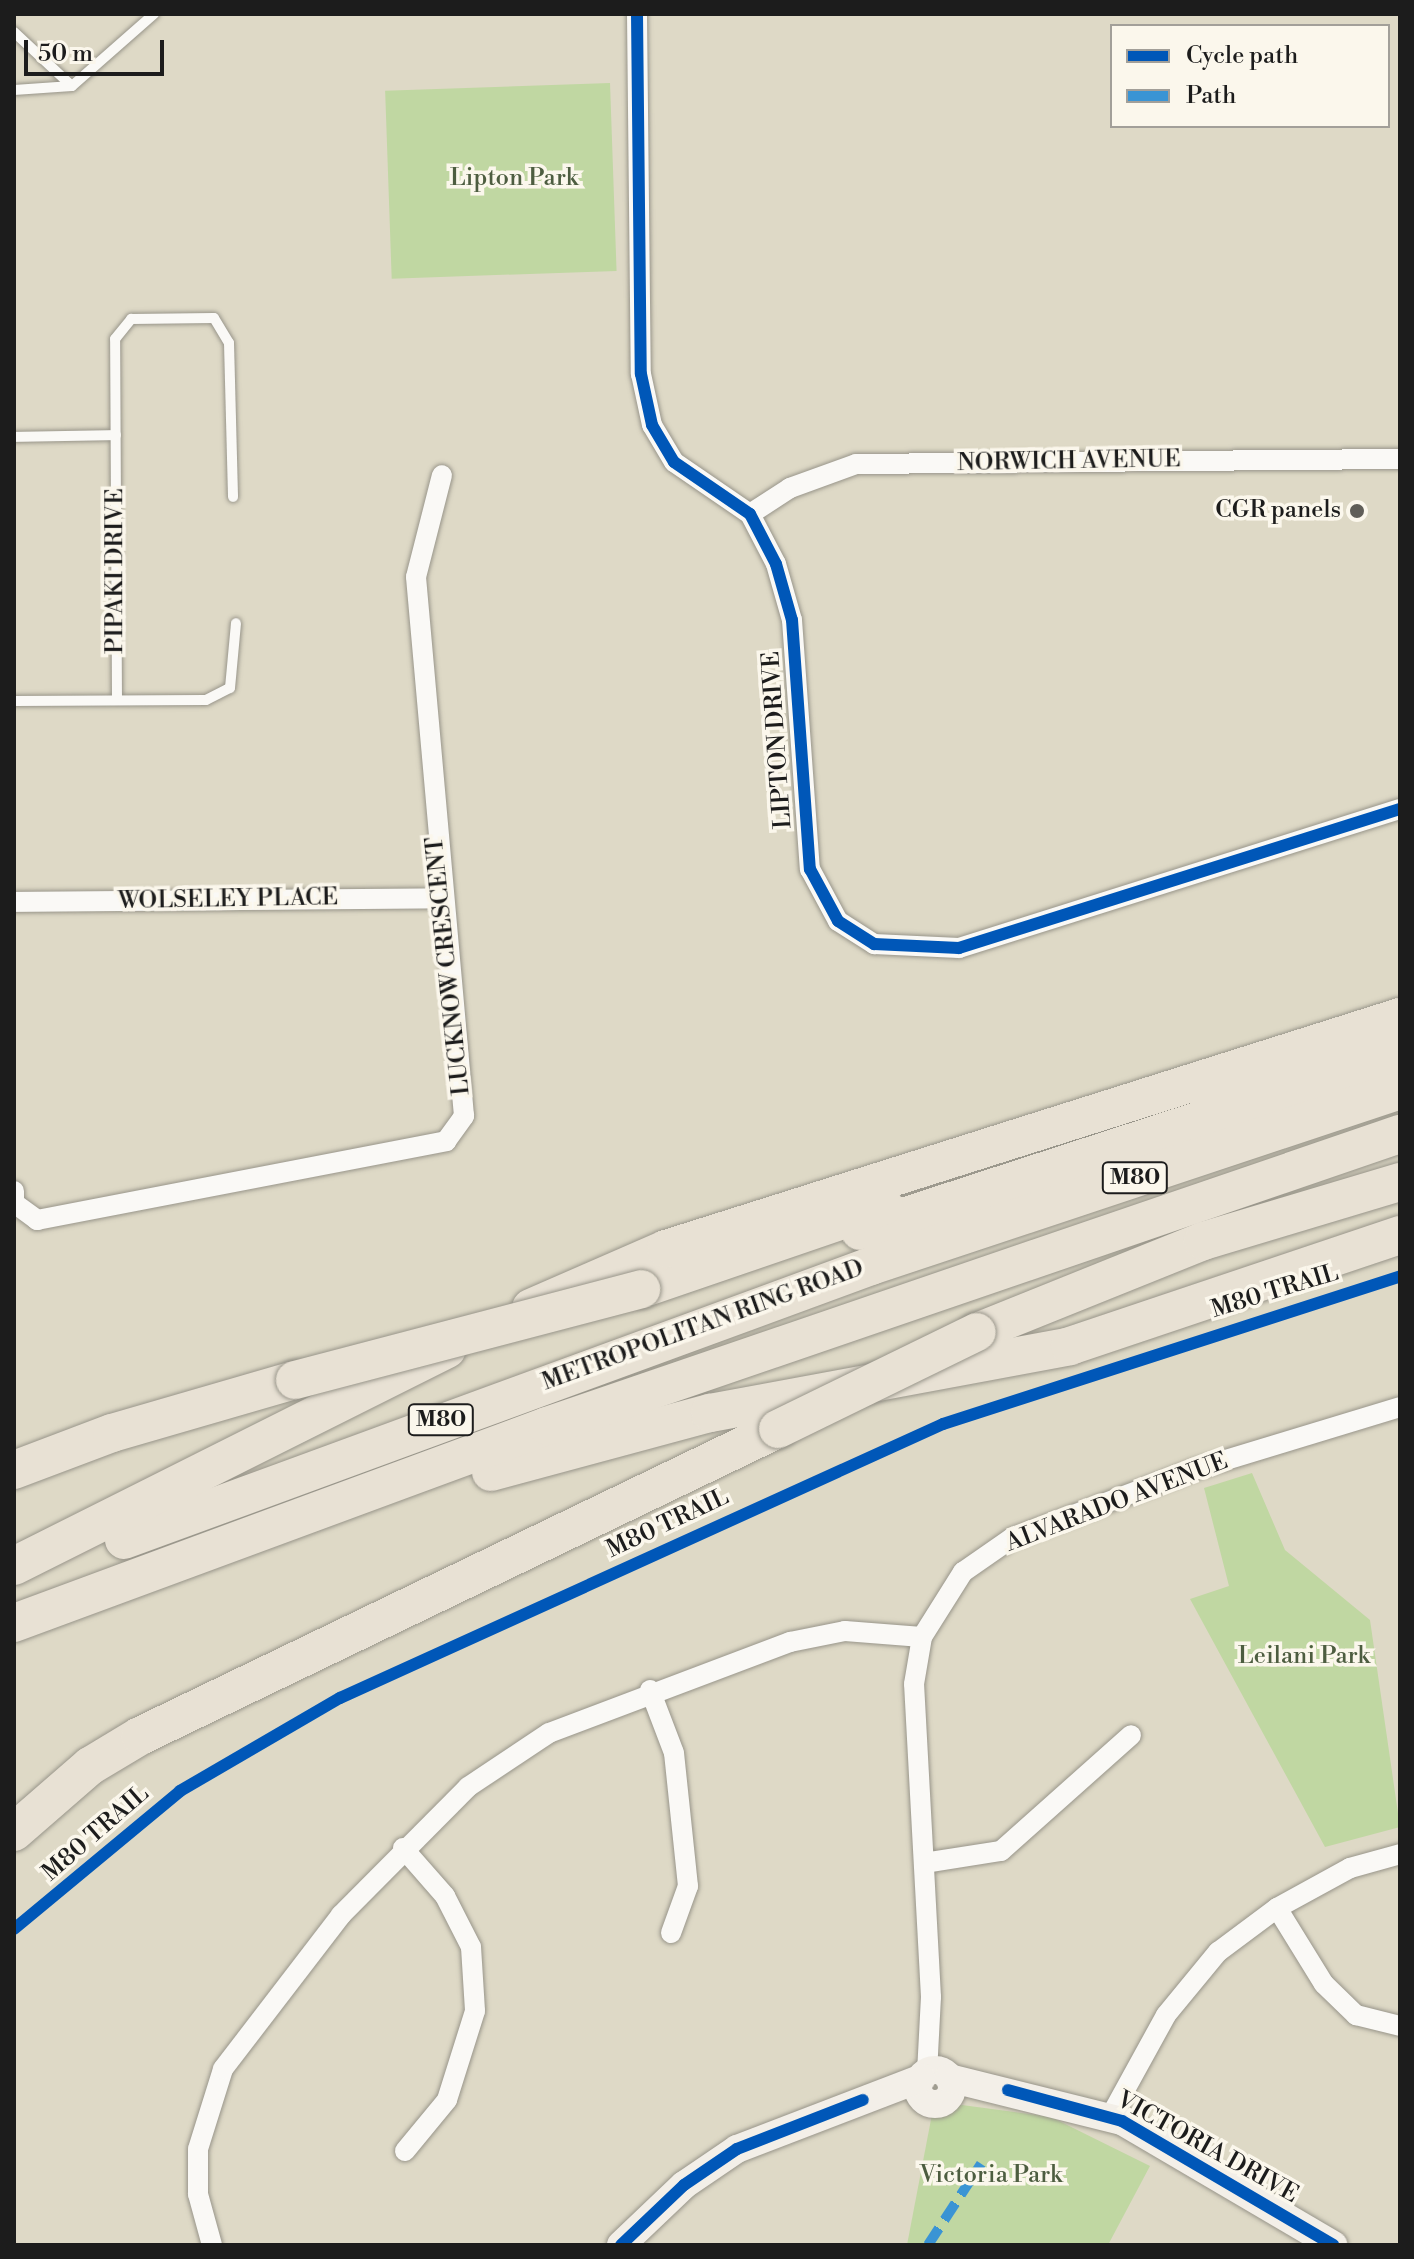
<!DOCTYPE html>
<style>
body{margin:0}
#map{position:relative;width:1414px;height:2259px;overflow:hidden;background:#ded9c6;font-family:"Libre Bodoni",serif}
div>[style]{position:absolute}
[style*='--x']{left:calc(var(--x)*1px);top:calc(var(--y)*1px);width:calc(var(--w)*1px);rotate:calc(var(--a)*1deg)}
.green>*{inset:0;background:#c0d7a2;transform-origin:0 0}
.roads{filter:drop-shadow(0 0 2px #98958a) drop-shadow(0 0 2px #98958a)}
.lane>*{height:10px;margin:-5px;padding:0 5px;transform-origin:5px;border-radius:5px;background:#faf9f6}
.street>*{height:20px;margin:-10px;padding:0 10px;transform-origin:10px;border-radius:10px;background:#faf9f6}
.secondary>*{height:28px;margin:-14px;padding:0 14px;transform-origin:14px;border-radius:14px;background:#f3efe8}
.secondary>.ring{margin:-14px;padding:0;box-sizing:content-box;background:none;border:28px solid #f3efe8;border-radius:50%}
.highway>*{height:38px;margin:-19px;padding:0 19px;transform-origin:19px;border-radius:19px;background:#e8e1d4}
.bridges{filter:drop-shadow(0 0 2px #98958a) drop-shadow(0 0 2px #98958a)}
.highway-bridge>*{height:38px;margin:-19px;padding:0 19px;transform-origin:19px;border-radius:19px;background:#e8e1d4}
.quiet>*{height:10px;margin-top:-5px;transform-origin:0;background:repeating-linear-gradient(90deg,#3a94d4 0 20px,transparent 0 30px)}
.cycleway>*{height:12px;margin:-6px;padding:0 6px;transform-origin:6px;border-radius:6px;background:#0057b8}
.dots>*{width:22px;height:22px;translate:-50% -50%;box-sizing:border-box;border:4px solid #fbf7ec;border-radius:50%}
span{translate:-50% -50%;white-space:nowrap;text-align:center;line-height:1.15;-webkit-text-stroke:7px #fbf7ec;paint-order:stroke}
.shield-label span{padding:2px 6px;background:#fbf7ec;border:2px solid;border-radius:6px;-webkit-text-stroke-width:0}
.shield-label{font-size:22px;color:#1c1c1c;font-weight:700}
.park-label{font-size:24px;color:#4d5d40}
.street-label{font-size:24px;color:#1c1c1c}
.poi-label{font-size:24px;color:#1c1c1c}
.right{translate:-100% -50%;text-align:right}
.frame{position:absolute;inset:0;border:16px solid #1c1c1c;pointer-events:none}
.legend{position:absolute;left:1110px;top:24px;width:280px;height:104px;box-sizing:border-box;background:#fbf7ec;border:2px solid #a29f99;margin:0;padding:10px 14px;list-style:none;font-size:24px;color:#1c1c1c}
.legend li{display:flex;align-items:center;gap:16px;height:40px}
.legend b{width:40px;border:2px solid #a29f99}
.scale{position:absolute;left:24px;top:40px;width:140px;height:36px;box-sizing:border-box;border:4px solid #1c1c1c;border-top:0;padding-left:10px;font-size:24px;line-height:28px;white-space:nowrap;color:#1c1c1c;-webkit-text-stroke:6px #fbf7ec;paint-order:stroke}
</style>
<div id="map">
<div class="green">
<i style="left:610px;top:83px;width:188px;height:225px;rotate:88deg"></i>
<i style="clip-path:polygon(1252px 1473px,1285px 1550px,1370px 1620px,1400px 1827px,1325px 1847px,1190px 1599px,1229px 1586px,1204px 1488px)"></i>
<i style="clip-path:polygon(962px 2105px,1051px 2117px,1150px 2166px,1108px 2245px,907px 2245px,933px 2109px)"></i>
</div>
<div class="roads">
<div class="lane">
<i style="--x:14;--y:32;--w:79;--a:43"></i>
<i style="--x:14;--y:90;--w:58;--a:-3.9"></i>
<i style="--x:72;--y:86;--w:109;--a:-41.3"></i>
<i style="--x:14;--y:437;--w:102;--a:-1.1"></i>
<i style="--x:117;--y:700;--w:361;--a:-90.3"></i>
<i style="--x:115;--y:339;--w:26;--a:-51"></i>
<i style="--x:131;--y:319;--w:83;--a:-0.7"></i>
<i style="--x:214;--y:318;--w:29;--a:59"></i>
<i style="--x:229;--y:343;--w:154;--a:88.5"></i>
<i style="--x:14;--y:701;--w:192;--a:-0.3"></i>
<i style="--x:206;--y:700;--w:27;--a:-27"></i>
<i style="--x:230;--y:688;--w:65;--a:-84.7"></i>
</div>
<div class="street">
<i style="--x:637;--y:14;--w:360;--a:89.4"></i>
<i style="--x:641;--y:374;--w:52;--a:77.8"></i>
<i style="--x:652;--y:425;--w:43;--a:59.3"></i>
<i style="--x:674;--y:462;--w:92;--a:34.4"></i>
<i style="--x:750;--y:514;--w:56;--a:62.5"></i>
<i style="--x:776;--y:564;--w:58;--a:74.1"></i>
<i style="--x:792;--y:620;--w:250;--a:85.9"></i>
<i style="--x:810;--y:869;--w:59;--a:61.7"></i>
<i style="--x:838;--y:921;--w:43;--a:32.6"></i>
<i style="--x:874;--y:944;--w:85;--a:2.7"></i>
<i style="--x:959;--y:948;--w:462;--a:-17.5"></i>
<i style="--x:750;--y:514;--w:48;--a:-33"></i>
<i style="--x:790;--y:488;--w:70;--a:-20"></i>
<i style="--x:856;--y:464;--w:544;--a:-0.53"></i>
<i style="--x:14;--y:902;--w:427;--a:-0.5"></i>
<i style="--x:14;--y:1191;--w:12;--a:90"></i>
<i style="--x:14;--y:1203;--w:29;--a:36"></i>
<i style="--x:37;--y:1220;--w:417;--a:-10.9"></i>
<i style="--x:446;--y:1141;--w:31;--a:-54"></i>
<i style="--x:464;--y:1116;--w:541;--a:-95.09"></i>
<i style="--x:416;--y:577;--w:105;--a:-75.7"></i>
<i style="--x:650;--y:1690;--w:67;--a:69.1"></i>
<i style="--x:674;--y:1753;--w:134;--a:84"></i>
<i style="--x:688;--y:1886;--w:50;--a:109.9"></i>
<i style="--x:403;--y:1848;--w:64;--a:48.8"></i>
<i style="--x:445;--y:1896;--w:57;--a:63"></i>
<i style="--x:471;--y:1947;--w:64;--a:86.4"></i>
<i style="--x:475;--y:2011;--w:93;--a:107.5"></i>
<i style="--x:447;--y:2100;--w:66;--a:129.5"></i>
<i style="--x:924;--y:1863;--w:78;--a:-8.9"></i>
<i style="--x:1001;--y:1851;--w:174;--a:-41.7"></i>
<i style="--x:1277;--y:1908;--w:89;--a:58.3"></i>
<i style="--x:1324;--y:1984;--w:45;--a:44.1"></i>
<i style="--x:1356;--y:2015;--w:45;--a:14"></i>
<i style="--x:927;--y:2073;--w:76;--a:-87"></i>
<i style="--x:931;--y:1997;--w:313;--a:-93.1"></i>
<i style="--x:914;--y:1684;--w:48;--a:-80.3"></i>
<i style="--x:922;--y:1637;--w:77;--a:-57.8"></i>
<i style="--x:963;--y:1572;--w:60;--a:-34.8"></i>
<i style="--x:1012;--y:1538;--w:193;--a:-20.6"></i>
<i style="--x:1193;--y:1470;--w:216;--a:-16.9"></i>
<i style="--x:1110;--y:2117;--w:116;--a:-61.2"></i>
<i style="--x:1166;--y:2015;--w:82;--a:-50.5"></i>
<i style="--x:1218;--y:1952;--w:74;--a:-36.7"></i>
<i style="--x:1277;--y:1908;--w:83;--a:-28.7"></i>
<i style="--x:1350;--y:1868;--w:52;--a:-15.6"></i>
<i style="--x:212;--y:2245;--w:53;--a:-105.4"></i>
<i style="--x:198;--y:2194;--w:45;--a:-90"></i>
<i style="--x:198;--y:2149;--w:84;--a:-72.6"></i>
<i style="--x:223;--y:2069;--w:194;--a:-52.5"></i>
<i style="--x:341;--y:1915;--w:180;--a:-45.2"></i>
<i style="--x:468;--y:1787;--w:97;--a:-33.7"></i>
<i style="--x:549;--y:1733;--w:258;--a:-20.7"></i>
<i style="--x:790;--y:1642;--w:56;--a:-11.3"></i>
<i style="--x:845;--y:1631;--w:77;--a:4.5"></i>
</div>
<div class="secondary">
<i class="ring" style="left:918px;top:2070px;width:6px;height:6px"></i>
<i style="--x:949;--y:2078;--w:178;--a:14"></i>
<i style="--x:1122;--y:2121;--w:245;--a:30.4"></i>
<i style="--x:621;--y:2245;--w:87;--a:-43.6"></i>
<i style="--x:684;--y:2185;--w:64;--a:-34.2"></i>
<i style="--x:737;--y:2149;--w:198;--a:-21"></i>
</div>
<div class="highway">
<i style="--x:860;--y:1231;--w:568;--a:-18.05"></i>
<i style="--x:641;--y:1289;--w:257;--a:-18.9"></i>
<i style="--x:531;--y:1308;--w:147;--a:-23.6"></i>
<i style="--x:666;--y:1249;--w:770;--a:-17.54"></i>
<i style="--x:977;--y:1332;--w:244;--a:-21.9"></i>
<i style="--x:1203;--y:1241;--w:206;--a:-16.7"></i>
<i style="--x:14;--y:1470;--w:105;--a:-20.7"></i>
<i style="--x:112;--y:1433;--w:191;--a:-16.2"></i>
<i style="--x:491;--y:1472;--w:227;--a:-15.1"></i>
<i style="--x:710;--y:1413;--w:366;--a:-10.5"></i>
<i style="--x:1070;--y:1346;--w:348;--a:-18.6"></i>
<i style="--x:124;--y:1540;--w:796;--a:-20.14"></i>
<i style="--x:871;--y:1266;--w:558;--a:-18.4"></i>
<i style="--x:14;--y:1566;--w:484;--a:-26.6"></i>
<i style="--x:14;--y:1623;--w:568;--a:-20.28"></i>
<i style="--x:547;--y:1426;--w:902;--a:-18.9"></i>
<i style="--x:14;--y:1832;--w:101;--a:-41"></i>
<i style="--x:90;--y:1766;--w:58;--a:-31"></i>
<i style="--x:140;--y:1736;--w:708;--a:-25.7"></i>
</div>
</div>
<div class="bridges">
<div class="highway-bridge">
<i style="--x:295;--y:1380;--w:358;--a:-14.7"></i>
<i style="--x:778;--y:1429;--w:221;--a:-26"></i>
</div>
</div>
<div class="quiet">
<i style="--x:928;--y:2245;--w:97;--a:-56.8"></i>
</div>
<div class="cycleway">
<i style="--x:637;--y:14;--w:360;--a:89.4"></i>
<i style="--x:641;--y:374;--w:52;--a:77.8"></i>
<i style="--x:652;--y:425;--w:43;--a:59.3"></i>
<i style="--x:674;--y:462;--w:92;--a:34.4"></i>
<i style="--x:750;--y:514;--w:56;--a:62.5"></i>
<i style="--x:776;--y:564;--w:58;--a:74.1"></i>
<i style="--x:792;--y:620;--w:250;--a:85.9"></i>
<i style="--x:810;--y:869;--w:59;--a:61.7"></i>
<i style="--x:838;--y:921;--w:43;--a:32.6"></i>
<i style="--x:874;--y:944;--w:85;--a:2.7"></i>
<i style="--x:959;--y:948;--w:462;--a:-17.5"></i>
<i style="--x:14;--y:1929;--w:216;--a:-39.7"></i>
<i style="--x:180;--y:1791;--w:185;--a:-30.2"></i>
<i style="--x:340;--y:1698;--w:662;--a:-24.44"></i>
<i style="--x:943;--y:1424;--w:480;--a:-17.9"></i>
<i style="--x:1008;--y:2090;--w:118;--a:15.2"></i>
<i style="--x:1122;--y:2121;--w:245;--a:30.4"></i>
<i style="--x:621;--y:2245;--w:87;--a:-43.6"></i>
<i style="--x:684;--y:2185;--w:64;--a:-34.2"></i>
<i style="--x:737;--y:2149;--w:135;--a:-21.3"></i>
</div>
<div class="dots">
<i style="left:1357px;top:511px;background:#605e58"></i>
</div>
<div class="shield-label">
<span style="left:1135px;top:1178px">M80</span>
<span style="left:441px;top:1420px">M80</span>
</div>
<div class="park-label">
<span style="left:514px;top:179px">Lipton Park</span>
<span style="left:1304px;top:1657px">Leilani Park</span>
<span style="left:991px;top:2176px">Victoria Park</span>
</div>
<div class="street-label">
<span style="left:1069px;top:462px;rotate:-1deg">NORWICH AVENUE</span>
<span style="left:116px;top:571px;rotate:-90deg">PIPAKI DRIVE</span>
<span style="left:778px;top:740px;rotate:-94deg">LIPTON DRIVE</span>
<span style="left:228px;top:900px;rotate:-1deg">WOLSELEY PLACE</span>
<span style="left:449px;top:966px;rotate:-96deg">LUCKNOW CRESCENT</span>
<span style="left:1275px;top:1292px;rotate:-17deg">M80 TRAIL</span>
<span style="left:703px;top:1326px;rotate:-20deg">METROPOLITAN RING ROAD</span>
<span style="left:1117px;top:1503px;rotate:-21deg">ALVARADO AVENUE</span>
<span style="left:668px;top:1524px;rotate:-25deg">M80 TRAIL</span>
<span style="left:96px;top:1834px;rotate:-41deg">M80 TRAIL</span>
<span style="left:1207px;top:2148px;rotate:29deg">VICTORIA DRIVE</span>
</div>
<div class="poi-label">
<span class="right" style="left:1341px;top:511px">CGR panels</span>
</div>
<div class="frame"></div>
<ul class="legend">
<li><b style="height:10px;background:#0057b8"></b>Cycle path</li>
<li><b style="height:10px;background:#3a94d4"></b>Path</li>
</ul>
<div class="scale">50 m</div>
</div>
